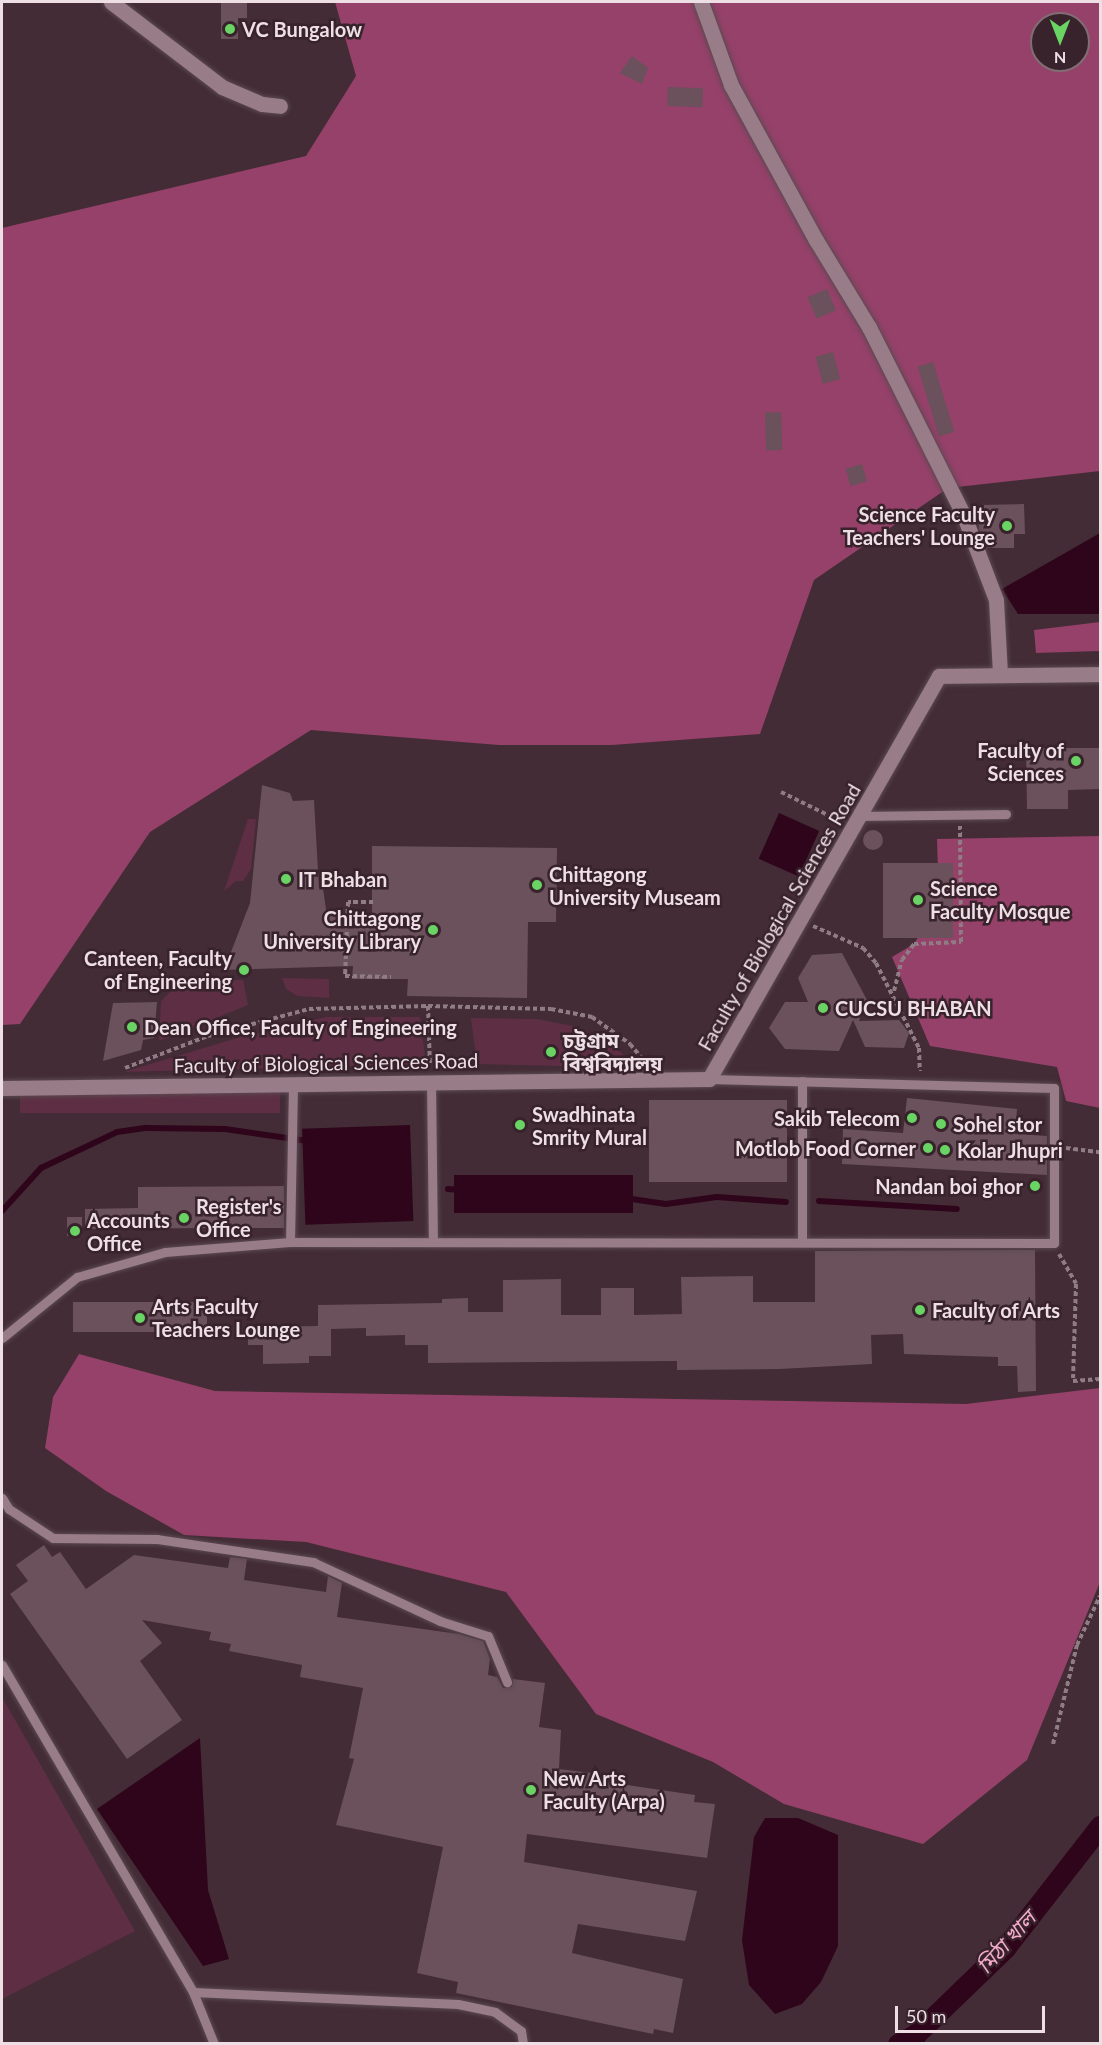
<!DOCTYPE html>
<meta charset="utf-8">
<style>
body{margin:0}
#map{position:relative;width:1102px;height:2045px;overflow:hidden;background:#432c35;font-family:Lato,"Noto Sans Bengali",sans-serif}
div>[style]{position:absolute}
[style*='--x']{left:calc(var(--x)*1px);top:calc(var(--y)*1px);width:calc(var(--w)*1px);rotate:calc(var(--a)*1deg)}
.green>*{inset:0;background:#5e2f44;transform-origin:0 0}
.forest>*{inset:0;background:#954169}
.water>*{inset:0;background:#2e051a;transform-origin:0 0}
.stream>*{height:6px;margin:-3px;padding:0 3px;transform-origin:3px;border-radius:3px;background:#2e051a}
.canal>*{height:21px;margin:-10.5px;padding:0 10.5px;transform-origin:10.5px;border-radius:10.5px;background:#2e051a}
.building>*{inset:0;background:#6a515b;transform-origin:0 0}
.round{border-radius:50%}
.path>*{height:4px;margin-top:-2px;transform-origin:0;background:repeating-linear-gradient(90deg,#907c84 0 4.5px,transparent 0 7.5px)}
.roads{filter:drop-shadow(0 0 2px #5b4951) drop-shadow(0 0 2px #5b4951)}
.service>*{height:9px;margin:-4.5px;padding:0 4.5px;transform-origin:4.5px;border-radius:4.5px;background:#987c87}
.minor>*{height:15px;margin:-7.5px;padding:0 7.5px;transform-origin:7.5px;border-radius:7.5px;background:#987c87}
.tertiary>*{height:15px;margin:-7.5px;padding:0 7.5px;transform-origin:7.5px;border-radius:7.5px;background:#987c87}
.dots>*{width:16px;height:16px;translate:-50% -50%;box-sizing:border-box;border:3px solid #38222b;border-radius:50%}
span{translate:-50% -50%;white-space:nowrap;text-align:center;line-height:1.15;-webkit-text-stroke:5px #38222b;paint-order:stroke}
.poi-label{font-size:20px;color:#eedfe5;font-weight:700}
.left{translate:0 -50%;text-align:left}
.right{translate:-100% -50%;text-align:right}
.street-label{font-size:20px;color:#eedfe5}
.water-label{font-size:21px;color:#f3acc9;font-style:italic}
.frame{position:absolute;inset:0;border:3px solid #eedfe5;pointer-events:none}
.north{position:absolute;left:1030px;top:12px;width:60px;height:60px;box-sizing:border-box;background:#38222b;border:2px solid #816e75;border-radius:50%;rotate:180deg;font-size:16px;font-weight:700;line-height:24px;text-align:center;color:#eedfe5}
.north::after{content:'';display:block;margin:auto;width:21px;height:27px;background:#69d464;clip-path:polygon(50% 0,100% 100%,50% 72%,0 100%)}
.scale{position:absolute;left:895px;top:2006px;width:150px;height:27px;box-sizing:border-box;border:3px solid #eedfe5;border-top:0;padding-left:8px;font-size:18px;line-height:21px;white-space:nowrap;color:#eedfe5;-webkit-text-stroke:4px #38222b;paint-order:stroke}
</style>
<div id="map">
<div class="green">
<i style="clip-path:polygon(248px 819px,256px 819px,251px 869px,243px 881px,236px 881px,224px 891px)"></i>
<i style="clip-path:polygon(282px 978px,329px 979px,329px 998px,297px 996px,286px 989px)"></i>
<i style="clip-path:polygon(204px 980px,243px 980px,248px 1005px,159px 1041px,161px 1001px,175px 987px)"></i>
<i style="clip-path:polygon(326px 1017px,420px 1017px,426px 1064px,124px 1072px,237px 1038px)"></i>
<i style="clip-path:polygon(471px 1018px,537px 1019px,578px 1027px,611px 1043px,638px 1068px,477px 1064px)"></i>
<i style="left:20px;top:1091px;width:260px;height:22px"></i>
<i style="clip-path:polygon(2px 1697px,135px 1931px,2px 1999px,2px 1696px)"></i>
</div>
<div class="forest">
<i style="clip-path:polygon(evenodd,335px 2px,1100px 2px,1100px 471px,948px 488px,814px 580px,760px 734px,612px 745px,499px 745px,311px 730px,150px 832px,20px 1024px,2px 1025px,2px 228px,306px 156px,356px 76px,335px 2px,1042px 24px,1078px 24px,1078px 60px,1042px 60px,1042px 24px)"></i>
<i style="clip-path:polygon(1100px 622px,1100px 651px,1036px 653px,1034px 630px)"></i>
<i style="clip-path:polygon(1100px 836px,1100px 1108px,1066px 1101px,1057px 1067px,930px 1046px,892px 957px,914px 944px,939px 903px,937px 839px)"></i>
<i style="clip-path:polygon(79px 1354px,215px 1391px,966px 1404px,1100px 1388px,1100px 1582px,1027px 1760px,923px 1844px,784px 1804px,713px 1762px,596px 1714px,506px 1592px,306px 1542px,184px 1535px,106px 1491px,45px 1448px,53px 1397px)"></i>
</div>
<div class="water">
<i style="clip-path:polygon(1100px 533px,1100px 614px,1018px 614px,1002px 589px)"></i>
<i style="left:779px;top:813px;width:44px;height:50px;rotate:24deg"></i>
<i style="left:410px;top:1125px;width:96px;height:108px;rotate:88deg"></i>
<i style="left:454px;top:1175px;width:179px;height:38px"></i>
<i style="clip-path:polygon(200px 1738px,208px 1890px,229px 1959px,203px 1966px,97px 1809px)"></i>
<i style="clip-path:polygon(765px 1818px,798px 1818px,838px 1835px,838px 1946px,821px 1982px,802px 2004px,775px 2014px,749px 1985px,742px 1940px,754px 1837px)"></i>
</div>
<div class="stream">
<i style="--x:448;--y:1189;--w:13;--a:4"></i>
<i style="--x:625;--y:1198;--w:41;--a:8.3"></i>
<i style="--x:666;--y:1204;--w:51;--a:-7.8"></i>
<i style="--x:717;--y:1197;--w:69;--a:4.1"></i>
<i style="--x:819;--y:1201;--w:138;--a:3.3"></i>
<i style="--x:2;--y:1211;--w:58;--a:-47.8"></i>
<i style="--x:41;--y:1168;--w:84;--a:-25.3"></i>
<i style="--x:117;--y:1132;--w:30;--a:-8"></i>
<i style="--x:147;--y:1128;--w:78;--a:0.7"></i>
<i style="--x:225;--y:1129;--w:84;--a:8.2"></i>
</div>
<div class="canal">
<i style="--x:898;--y:2044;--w:21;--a:-29"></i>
<i style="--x:916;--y:2034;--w:124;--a:-44"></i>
<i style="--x:1005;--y:1948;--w:155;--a:-52.1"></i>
</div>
<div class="building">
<i style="clip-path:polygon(221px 2px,247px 2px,247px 18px,238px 18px,238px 39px,221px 39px)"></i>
<i style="clip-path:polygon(632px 56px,648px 68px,642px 84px,620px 73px)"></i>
<i style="left:668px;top:87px;width:35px;height:19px;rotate:2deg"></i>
<i style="left:827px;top:289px;width:23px;height:21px;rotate:67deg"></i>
<i style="left:833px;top:352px;width:28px;height:18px;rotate:75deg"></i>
<i style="left:933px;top:362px;width:73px;height:16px;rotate:73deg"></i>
<i style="left:781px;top:412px;width:38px;height:16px;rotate:88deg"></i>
<i style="left:862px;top:464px;width:18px;height:17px;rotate:74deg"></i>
<i style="clip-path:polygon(1024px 504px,1025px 534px,1014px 534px,1014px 548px,987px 548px,979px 529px,979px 505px)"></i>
<i style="clip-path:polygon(1026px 748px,1101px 748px,1101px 789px,1068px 790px,1068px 809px,1027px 809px)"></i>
<i style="clip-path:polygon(262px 785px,290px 793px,293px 801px,314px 800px,319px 888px,323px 888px,327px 916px,372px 917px,372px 846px,557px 848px,556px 922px,528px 922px,527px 998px,407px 996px,408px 979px,352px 979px,353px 966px,224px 970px,250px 903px)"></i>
<i class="round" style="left:863px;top:830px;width:20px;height:20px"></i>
<i style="left:883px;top:863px;width:70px;height:75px"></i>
<i style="clip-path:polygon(842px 953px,867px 1000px,859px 1021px,899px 1020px,909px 1033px,904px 1048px,865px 1047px,853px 1020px,839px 1051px,785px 1049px,769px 1028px,785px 1002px,808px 1002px,798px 978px,812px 955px)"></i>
<i style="clip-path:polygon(157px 1002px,154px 1038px,143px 1040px,141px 1050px,103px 1061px,113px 1003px)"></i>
<i style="clip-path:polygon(907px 1098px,1017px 1109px,1015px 1134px,1047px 1136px,1047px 1175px,842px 1164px,843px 1129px,903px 1133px)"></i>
<i style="left:649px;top:1100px;width:138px;height:82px"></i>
<i style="clip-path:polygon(284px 1186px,284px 1228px,231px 1228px,231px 1239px,212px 1239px,212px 1228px,85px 1229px,85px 1209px,138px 1208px,138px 1187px)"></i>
<i style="left:67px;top:1217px;width:15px;height:19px"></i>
<i style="clip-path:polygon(1035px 1250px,1036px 1391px,1018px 1392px,1017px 1366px,998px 1366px,998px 1357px,904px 1354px,903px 1334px,871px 1335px,872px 1364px,780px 1369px,677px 1370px,677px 1361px,428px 1363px,428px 1345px,405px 1345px,405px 1335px,366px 1336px,366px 1328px,331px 1329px,331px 1356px,309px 1356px,309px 1363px,263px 1364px,263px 1345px,248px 1345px,248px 1327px,318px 1326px,318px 1305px,442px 1303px,442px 1299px,468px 1298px,468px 1312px,503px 1312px,503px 1280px,561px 1279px,561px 1315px,601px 1315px,601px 1288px,634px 1288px,634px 1315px,682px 1314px,681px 1277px,753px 1276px,753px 1302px,815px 1302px,815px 1251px)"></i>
<i style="left:207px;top:1302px;width:30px;height:134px;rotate:90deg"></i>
<i style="clip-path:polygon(44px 1545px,52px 1557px,60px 1552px,86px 1589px,134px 1555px,228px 1568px,230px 1557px,247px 1559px,244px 1580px,326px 1592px,328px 1576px,342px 1583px,337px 1617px,459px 1634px,483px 1641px,490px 1659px,488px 1675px,497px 1677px,503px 1688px,512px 1687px,513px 1679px,545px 1683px,539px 1727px,561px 1730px,559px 1769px,608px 1775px,607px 1782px,695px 1795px,694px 1802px,715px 1804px,707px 1858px,527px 1834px,524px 1862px,697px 1891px,685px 1941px,578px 1924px,572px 1953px,683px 1979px,673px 2033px,654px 2029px,653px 2034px,456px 1993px,458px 1982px,417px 1973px,443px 1847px,336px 1825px,354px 1759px,349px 1758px,363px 1688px,300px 1677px,302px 1665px,229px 1651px,231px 1644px,209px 1640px,211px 1632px,142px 1620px,162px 1643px,140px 1661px,182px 1720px,127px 1759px,10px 1594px,28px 1581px,16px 1565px)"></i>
</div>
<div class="path">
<i style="--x:781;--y:792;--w:64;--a:26.2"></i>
<i style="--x:373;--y:902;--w:25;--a:180"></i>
<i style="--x:348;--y:902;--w:74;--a:92.3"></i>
<i style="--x:345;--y:976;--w:46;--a:1.2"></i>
<i style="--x:813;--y:926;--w:55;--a:23.7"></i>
<i style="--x:863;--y:948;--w:20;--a:49"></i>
<i style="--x:876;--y:963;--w:95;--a:63.2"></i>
<i style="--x:919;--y:1048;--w:23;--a:88"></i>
<i style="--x:894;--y:991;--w:32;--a:-76"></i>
<i style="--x:902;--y:960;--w:20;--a:-53"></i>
<i style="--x:914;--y:944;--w:47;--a:-2.4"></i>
<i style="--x:961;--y:942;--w:116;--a:-90.5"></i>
<i style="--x:428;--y:1006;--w:60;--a:88.1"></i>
<i style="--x:125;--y:1068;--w:89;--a:-21.1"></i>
<i style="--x:208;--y:1036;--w:105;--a:-15"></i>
<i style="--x:309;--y:1009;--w:119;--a:-1.4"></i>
<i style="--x:428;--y:1006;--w:123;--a:1.4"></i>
<i style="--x:551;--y:1009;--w:42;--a:11"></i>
<i style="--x:592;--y:1017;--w:47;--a:35.4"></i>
<i style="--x:630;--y:1044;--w:26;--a:50"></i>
<i style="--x:1066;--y:1148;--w:34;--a:7"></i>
<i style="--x:1059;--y:1254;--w:34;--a:60"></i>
<i style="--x:1076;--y:1284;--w:97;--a:91.8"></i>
<i style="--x:1073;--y:1381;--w:27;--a:-4"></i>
<i style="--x:1053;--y:1744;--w:102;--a:-76.4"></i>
<i style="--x:1077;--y:1645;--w:54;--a:-64.9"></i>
</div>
<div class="roads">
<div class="service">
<i style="--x:863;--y:816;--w:143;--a:-0.8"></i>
<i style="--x:802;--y:1081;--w:161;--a:90"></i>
<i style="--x:431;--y:1082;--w:160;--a:89.3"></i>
<i style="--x:290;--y:1242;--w:158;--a:-88.9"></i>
<i style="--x:2;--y:1338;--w:97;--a:-39.1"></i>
<i style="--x:77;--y:1277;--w:91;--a:-15.9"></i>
<i style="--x:165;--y:1252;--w:125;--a:-4.6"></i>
<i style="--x:290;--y:1242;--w:764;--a:0.07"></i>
<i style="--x:1054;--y:1243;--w:155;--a:-90"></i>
<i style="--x:1054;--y:1088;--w:345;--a:-178.5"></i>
<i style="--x:2;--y:1498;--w:13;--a:58"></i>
<i style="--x:9;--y:1509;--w:53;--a:33.4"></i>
<i style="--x:53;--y:1538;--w:104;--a:0.6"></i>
<i style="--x:157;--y:1539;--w:158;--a:8.4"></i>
<i style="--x:313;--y:1562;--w:140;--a:24.9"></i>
<i style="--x:440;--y:1621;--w:50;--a:17.4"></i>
<i style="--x:488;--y:1636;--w:50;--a:67.6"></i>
<i style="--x:2;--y:1665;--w:379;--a:59.7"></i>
<i style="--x:193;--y:1992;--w:265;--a:2.6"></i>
<i style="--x:458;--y:2004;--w:38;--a:12"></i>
<i style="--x:495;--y:2012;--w:32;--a:36"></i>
<i style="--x:521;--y:2031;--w:13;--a:81"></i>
<i style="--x:193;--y:1992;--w:56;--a:68"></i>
</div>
<div class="minor">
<i style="--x:111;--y:2;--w:140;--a:37.4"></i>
<i style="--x:222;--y:87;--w:43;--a:23"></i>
<i style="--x:262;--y:104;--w:18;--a:6"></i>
<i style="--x:701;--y:2;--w:88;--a:70.1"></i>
<i style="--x:731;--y:85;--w:177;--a:61.3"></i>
<i style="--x:816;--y:240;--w:102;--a:58.7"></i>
<i style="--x:869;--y:327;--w:212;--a:63.3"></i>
<i style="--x:964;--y:516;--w:90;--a:69.1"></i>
<i style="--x:996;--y:600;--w:74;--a:86.9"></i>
</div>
<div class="tertiary">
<i style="--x:2;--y:1088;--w:707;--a:-0.73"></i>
<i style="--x:709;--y:1079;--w:464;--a:-60.3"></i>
<i style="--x:939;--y:676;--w:161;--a:-0.7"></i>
</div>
</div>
<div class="dots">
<i style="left:230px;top:29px;background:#69d464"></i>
<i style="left:1007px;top:526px;background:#69d464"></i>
<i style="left:1076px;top:761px;background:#69d464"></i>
<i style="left:286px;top:879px;background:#69d464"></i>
<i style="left:537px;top:885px;background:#69d464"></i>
<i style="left:918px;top:900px;background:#69d464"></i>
<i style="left:433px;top:930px;background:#69d464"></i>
<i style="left:244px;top:970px;background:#69d464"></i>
<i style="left:823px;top:1008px;background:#69d464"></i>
<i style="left:132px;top:1027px;background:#69d464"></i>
<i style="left:551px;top:1052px;background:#69d464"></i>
<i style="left:912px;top:1118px;background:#69d464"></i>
<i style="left:941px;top:1124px;background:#69d464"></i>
<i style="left:520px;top:1125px;background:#69d464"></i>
<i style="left:928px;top:1148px;background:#69d464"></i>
<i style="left:945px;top:1150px;background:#69d464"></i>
<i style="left:1035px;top:1186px;background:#69d464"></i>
<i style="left:184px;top:1218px;background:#69d464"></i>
<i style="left:75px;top:1231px;background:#69d464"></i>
<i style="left:920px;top:1310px;background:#69d464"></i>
<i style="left:140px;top:1318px;background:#69d464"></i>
<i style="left:531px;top:1790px;background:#69d464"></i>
</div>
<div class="poi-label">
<span class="left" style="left:242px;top:29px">VC Bungalow</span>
<span class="right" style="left:995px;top:526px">Science Faculty<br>Teachers' Lounge</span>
<span class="right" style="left:1064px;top:762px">Faculty of<br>Sciences</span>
<span class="left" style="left:549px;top:886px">Chittagong<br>University Museam</span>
<span class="left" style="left:298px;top:879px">IT Bhaban</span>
<span class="left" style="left:930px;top:900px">Science<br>Faculty Mosque</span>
<span class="right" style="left:421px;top:930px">Chittagong<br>University Library</span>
<span class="right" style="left:232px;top:970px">Canteen, Faculty<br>of Engineering</span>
<span class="left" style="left:835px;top:1008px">CUCSU BHABAN</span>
<span class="left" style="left:144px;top:1027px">Dean Office, Faculty of Engineering</span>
<span class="left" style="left:563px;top:1052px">চট্টগ্রাম<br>বিশ্ববিদ্যালয়</span>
<span class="left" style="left:532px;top:1126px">Swadhinata<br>Smrity Mural</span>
<span class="right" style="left:900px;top:1118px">Sakib Telecom</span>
<span class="left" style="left:953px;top:1124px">Sohel stor</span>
<span class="right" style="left:916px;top:1148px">Motlob Food Corner</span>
<span class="left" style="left:957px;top:1150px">Kolar Jhupri</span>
<span class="right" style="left:1023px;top:1186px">Nandan boi ghor</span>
<span class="left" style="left:196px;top:1218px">Register's<br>Office</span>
<span class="left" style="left:87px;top:1232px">Accounts<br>Office</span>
<span class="left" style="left:152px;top:1318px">Arts Faculty<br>Teachers Lounge</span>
<span class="left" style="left:932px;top:1310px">Faculty of Arts</span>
<span class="left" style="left:543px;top:1790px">New Arts<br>Faculty (Arpa)</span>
</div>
<div class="street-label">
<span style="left:779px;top:917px;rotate:-60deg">Faculty of Biological Sciences Road</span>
<span style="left:326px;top:1063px;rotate:-1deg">Faculty of Biological Sciences Road</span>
</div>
<div class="water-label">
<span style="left:1006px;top:1942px;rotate:-48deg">মিঠা খাল</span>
</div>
<div class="frame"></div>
<div class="north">N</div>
<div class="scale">50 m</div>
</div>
